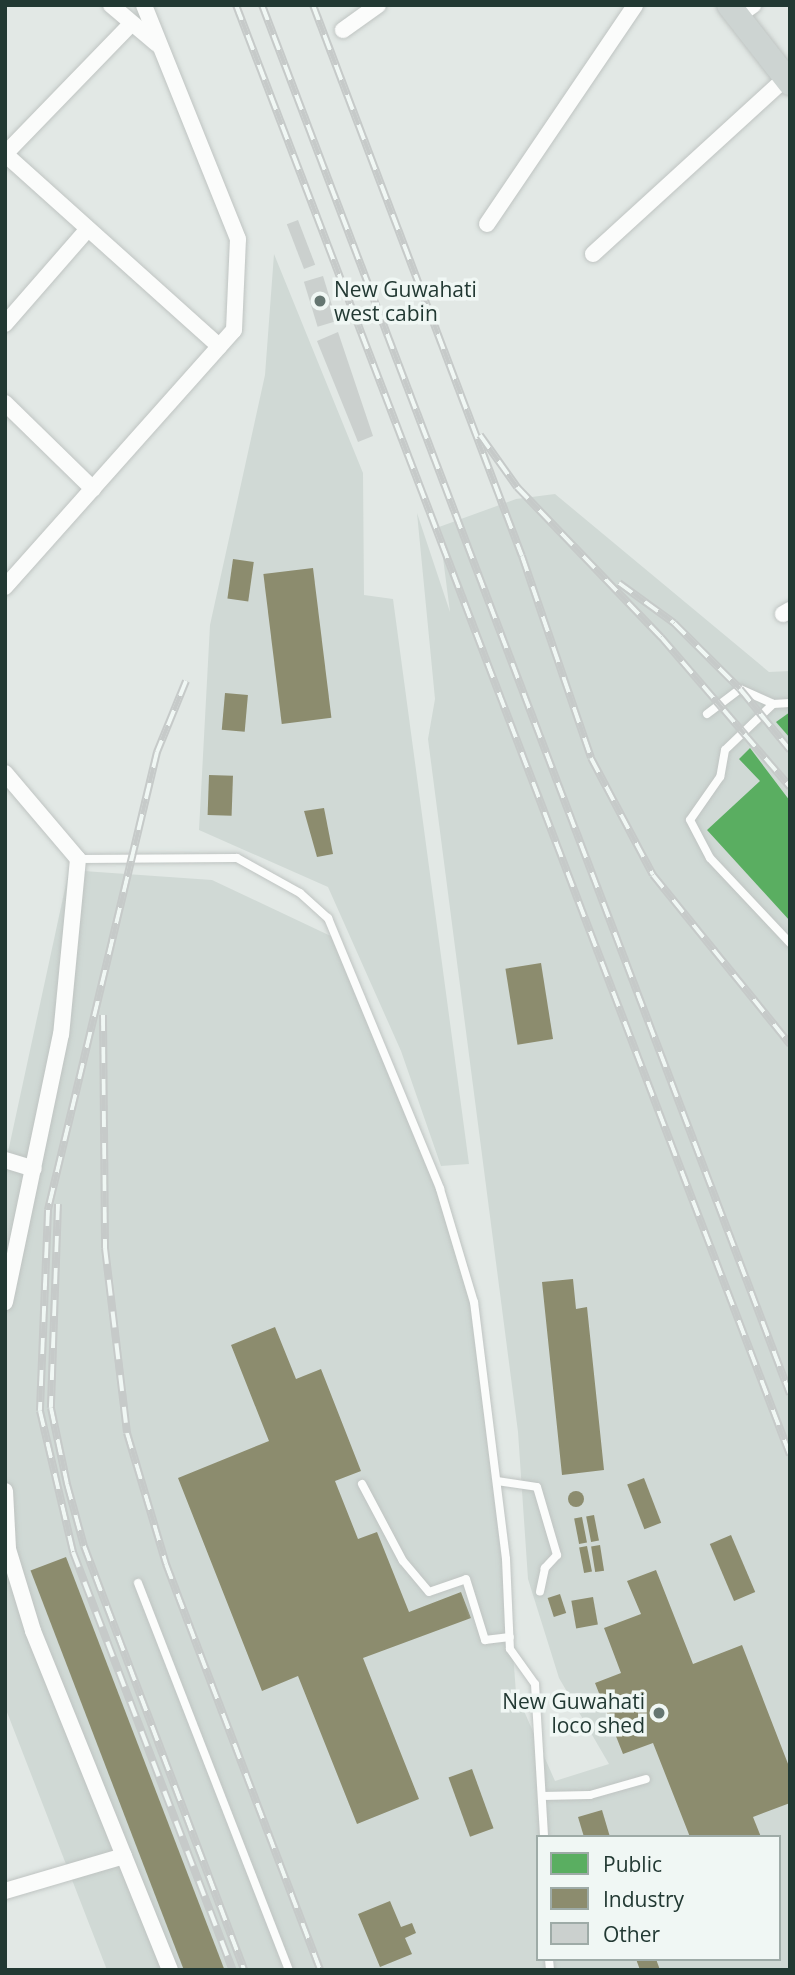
<!DOCTYPE html>
<style>
body{margin:0}
#map{position:relative;width:795px;height:1975px;overflow:hidden;background:#e2e8e5;font-family:"Open Sans",sans-serif}
div>[style]{position:absolute}
[style*='--x']{left:calc(var(--x)*1px);top:calc(var(--y)*1px);width:calc(var(--w)*1px);rotate:calc(var(--a)*1deg)}
.built>*{inset:0;background:#d0d9d5}
.public>*{inset:0;background:#5aae61}
.industry>*{inset:0;background:#8c8c6e;transform-origin:0 0}
.round{border-radius:50%}
.building>*{inset:0;background:#cbd0ce;transform-origin:0 0}
.roads{filter:drop-shadow(0 0 2px #bfc4c2) drop-shadow(0 0 2px #bfc4c2)}
.lane>*{height:8px;margin:-4px;padding:0 4px;transform-origin:4px;border-radius:4px;background:#fbfcfb}
.street>*{height:16px;margin:-8px;padding:0 8px;transform-origin:8px;border-radius:8px;background:#fbfcfb}
.primary>*{height:24px;margin:-12px;padding:0 12px;transform-origin:12px;border-radius:12px;background:#cdd4d2}
.rail>*{height:8px;margin-top:-4px;transform-origin:0;background:repeating-linear-gradient(90deg,#f0f7f4 0 16px,#c6cac9 0 32px);box-sizing:border-box;border-block:2px solid #c6cac9}
.dots>*{width:19px;height:19px;translate:-50% -50%;box-sizing:border-box;border:4px solid #f0f7f4;border-radius:50%}
span{translate:-50% -50%;white-space:nowrap;text-align:center;line-height:1.15;-webkit-text-stroke:7px #f0f7f4;paint-order:stroke}
.poi-label{font-size:21px;color:#223933}
.left{translate:0 -50%;text-align:left}
.right{translate:-100% -50%;text-align:right}
.frame{position:absolute;inset:0;border:7px solid #223933;pointer-events:none}
.legend{position:absolute;left:536px;top:1835px;width:245px;height:126px;box-sizing:border-box;background:#f0f7f4;border:2px solid #9eaba7;margin:0;padding:9px 12px;list-style:none;font-size:21px;color:#223933}
.legend li{display:flex;align-items:center;gap:14px;height:35px}
.legend b{width:35px;border:2px solid #9eaba7}
</style>
<div id="map">
<div class="built">
<i style="clip-path:polygon(274px 254px,363px 473px,364px 595px,393px 599px,469px 1164px,441px 1166px,401px 1051px,328px 887px,199px 830px,210px 625px,265px 375px)"></i>
<i style="clip-path:polygon(evenodd,555px 494px,769px 672px,790px 671px,790px 1970px,107px 1970px,5px 1707px,5px 1166px,69px 870px,212px 880px,337px 939px,468px 1266px,506px 1559px,516px 1693px,555px 1781px,609px 1764px,559px 1678px,528px 1579px,518px 1432px,428px 739px,435px 699px,417px 513px,450px 612px,439px 527px,516px 499px,555px 494px,538px 1837px,779px 1837px,779px 1959px,538px 1959px,538px 1837px)"></i>
</div>
<div class="public">
<i style="clip-path:polygon(790px 712px,790px 738px,776px 722px)"></i>
<i style="clip-path:polygon(750px 748px,790px 801px,790px 921px,707px 830px,760px 781px,739px 759px)"></i>
</div>
<div class="industry">
<i style="left:233px;top:559px;width:21px;height:40px;rotate:8deg"></i>
<i style="left:313px;top:568px;width:151px;height:50px;rotate:83deg"></i>
<i style="left:225px;top:693px;width:23px;height:37px;rotate:5deg"></i>
<i style="left:209px;top:775px;width:24px;height:40px;rotate:2deg"></i>
<i style="clip-path:polygon(324px 808px,333px 854px,317px 857px,304px 811px)"></i>
<i style="left:541px;top:963px;width:77px;height:36px;rotate:81deg"></i>
<i style="clip-path:polygon(573px 1279px,576px 1309px,587px 1307px,604px 1470px,562px 1475px,542px 1282px)"></i>
<i style="clip-path:polygon(275px 1327px,296px 1379px,321px 1369px,361px 1471px,335px 1481px,358px 1539px,377px 1532px,409px 1612px,461px 1592px,471px 1618px,363px 1658px,419px 1799px,357px 1824px,298px 1676px,262px 1691px,178px 1478px,269px 1441px,231px 1345px)"></i>
<i style="left:644px;top:1478px;width:48px;height:18px;rotate:69deg"></i>
<i class="round" style="left:568px;top:1491px;width:16px;height:16px"></i>
<i style="left:594px;top:1515px;width:26px;height:8px;rotate:79deg"></i>
<i style="left:582px;top:1517px;width:26px;height:8px;rotate:79deg"></i>
<i style="left:731px;top:1535px;width:62px;height:23px;rotate:67deg"></i>
<i style="left:600px;top:1545px;width:26px;height:9px;rotate:81deg"></i>
<i style="left:587px;top:1546px;width:26px;height:8px;rotate:79deg"></i>
<i style="left:66px;top:1557px;width:443px;height:38px;rotate:69deg"></i>
<i style="clip-path:polygon(656px 1570px,693px 1664px,742px 1645px,790px 1769px,790px 1803px,753px 1817px,761px 1837px,690px 1837px,653px 1743px,623px 1754px,595px 1683px,621px 1673px,604px 1628px,641px 1614px,627px 1581px)"></i>
<i style="left:560px;top:1594px;width:20px;height:13px;rotate:72deg"></i>
<i style="left:593px;top:1597px;width:28px;height:22px;rotate:80deg"></i>
<i style="left:472px;top:1769px;width:63px;height:25px;rotate:70deg"></i>
<i style="clip-path:polygon(602px 1810px,610px 1837px,584px 1837px,578px 1817px)"></i>
<i style="clip-path:polygon(390px 1901px,401px 1927px,412px 1923px,416px 1933px,405px 1938px,412px 1954px,380px 1967px,358px 1914px)"></i>
<i style="clip-path:polygon(636px 1959px,656px 1959px,660px 1970px,640px 1970px)"></i>
</div>
<div class="building">
<i style="left:298px;top:220px;width:48px;height:12px;rotate:69deg"></i>
<i style="left:323px;top:276px;width:47px;height:20px;rotate:73deg"></i>
<i style="clip-path:polygon(338px 332px,373px 436px,358px 442px,317px 341px)"></i>
</div>
<div class="roads">
<div class="lane">
<i style="--x:790;--y:703;--w:17;--a:177"></i>
<i style="--x:773;--y:704;--w:66;--a:136.2"></i>
<i style="--x:725;--y:750;--w:27;--a:100"></i>
<i style="--x:720;--y:777;--w:52;--a:124.9"></i>
<i style="--x:690;--y:820;--w:43;--a:62.2"></i>
<i style="--x:710;--y:858;--w:117;--a:46.7"></i>
<i style="--x:707;--y:714;--w:41;--a:-37.1"></i>
<i style="--x:740;--y:689;--w:36;--a:24"></i>
<i style="--x:78;--y:859;--w:159;--a:-0.4"></i>
<i style="--x:237;--y:858;--w:72;--a:29.1"></i>
<i style="--x:300;--y:893;--w:38;--a:42"></i>
<i style="--x:328;--y:918;--w:293;--a:67.5"></i>
<i style="--x:440;--y:1189;--w:118;--a:73.3"></i>
<i style="--x:474;--y:1302;--w:259;--a:82.9"></i>
<i style="--x:506;--y:1559;--w:90;--a:87.5"></i>
<i style="--x:510;--y:1649;--w:43;--a:54.5"></i>
<i style="--x:535;--y:1684;--w:153;--a:86.6"></i>
<i style="--x:497;--y:1481;--w:40;--a:8.5"></i>
<i style="--x:537;--y:1487;--w:71;--a:73.6"></i>
<i style="--x:557;--y:1555;--w:18;--a:133"></i>
<i style="--x:545;--y:1568;--w:24;--a:102"></i>
<i style="--x:362;--y:1484;--w:87;--a:62"></i>
<i style="--x:403;--y:1561;--w:40;--a:50"></i>
<i style="--x:429;--y:1592;--w:39;--a:-19"></i>
<i style="--x:466;--y:1579;--w:64;--a:72.7"></i>
<i style="--x:485;--y:1640;--w:25;--a:-7"></i>
<i style="--x:138;--y:1583;--w:415;--a:68.7"></i>
<i style="--x:542;--y:1796;--w:48;--a:-1.2"></i>
<i style="--x:590;--y:1795;--w:58;--a:-15.9"></i>
<i style="--x:549;--y:1959;--w:11;--a:85"></i>
</div>
<div class="street">
<i style="--x:111;--y:5;--w:60;--a:40.3"></i>
<i style="--x:736;--y:17;--w:21;--a:-35"></i>
<i style="--x:343;--y:30;--w:43;--a:-35.5"></i>
<i style="--x:5;--y:154;--w:288;--a:41.9"></i>
<i style="--x:5;--y:154;--w:181;--a:-45.9"></i>
<i style="--x:487;--y:224;--w:264;--a:-55.9"></i>
<i style="--x:593;--y:254;--w:261;--a:-42.4"></i>
<i style="--x:5;--y:324;--w:126;--a:-48.9"></i>
<i style="--x:5;--y:403;--w:123;--a:44.3"></i>
<i style="--x:5;--y:587;--w:344;--a:-48.3"></i>
<i style="--x:234;--y:330;--w:91;--a:-87.5"></i>
<i style="--x:238;--y:239;--w:252;--a:-111.9"></i>
<i style="--x:783;--y:614;--w:8;--a:-30"></i>
<i style="--x:5;--y:773;--w:113;--a:49.7"></i>
<i style="--x:78;--y:859;--w:176;--a:95.5"></i>
<i style="--x:61;--y:1034;--w:274;--a:101.8"></i>
<i style="--x:5;--y:1160;--w:30;--a:17"></i>
<i style="--x:5;--y:1491;--w:58;--a:87"></i>
<i style="--x:8;--y:1549;--w:86;--a:73"></i>
<i style="--x:33;--y:1631;--w:366;--a:68"></i>
<i style="--x:5;--y:1891;--w:124;--a:-16.4"></i>
</div>
<div class="primary">
<i style="--x:729;--y:5;--w:99;--a:52"></i>
</div>
</div>
<div class="rail">
<i style="--x:236;--y:5;--w:1552;--a:69.09"></i>
<i style="--x:262;--y:5;--w:1486;--a:69.19"></i>
<i style="--x:313;--y:5;--w:589;--a:69.23"></i>
<i style="--x:522;--y:556;--w:213;--a:71.1"></i>
<i style="--x:591;--y:758;--w:132;--a:62.1"></i>
<i style="--x:653;--y:875;--w:218;--a:51"></i>
<i style="--x:480;--y:435;--w:64;--a:54.6"></i>
<i style="--x:517;--y:487;--w:208;--a:46.2"></i>
<i style="--x:661;--y:637;--w:198;--a:49.3"></i>
<i style="--x:619;--y:583;--w:68;--a:36"></i>
<i style="--x:674;--y:623;--w:93;--a:45"></i>
<i style="--x:740;--y:689;--w:79;--a:50.7"></i>
<i style="--x:186;--y:681;--w:77;--a:112.2"></i>
<i style="--x:157;--y:752;--w:471;--a:103.4"></i>
<i style="--x:48;--y:1210;--w:201;--a:92.3"></i>
<i style="--x:40;--y:1411;--w:145;--a:76.8"></i>
<i style="--x:73;--y:1552;--w:448;--a:69.1"></i>
<i style="--x:103;--y:1015;--w:233;--a:89.5"></i>
<i style="--x:105;--y:1248;--w:186;--a:83.2"></i>
<i style="--x:127;--y:1433;--w:137;--a:73.4"></i>
<i style="--x:166;--y:1564;--w:434;--a:69.2"></i>
<i style="--x:58;--y:1204;--w:204;--a:92"></i>
<i style="--x:51;--y:1408;--w:78;--a:78.1"></i>
<i style="--x:67;--y:1484;--w:64;--a:74.7"></i>
<i style="--x:84;--y:1546;--w:453;--a:69.3"></i>
</div>
<div class="dots">
<i style="left:320px;top:301px;background:#657671"></i>
<i style="left:659px;top:1713px;background:#657671"></i>
</div>
<div class="poi-label">
<span class="left" style="left:334px;top:301px">New Guwahati<br>west cabin</span>
<span class="right" style="left:645px;top:1713px">New Guwahati<br>loco shed</span>
</div>
<div class="frame"></div>
<ul class="legend">
<li><b style="height:19px;background:#5aae61"></b>Public</li>
<li><b style="height:19px;background:#8c8c6e"></b>Industry</li>
<li><b style="height:19px;background:#cbd0ce"></b>Other</li>
</ul>
</div>
